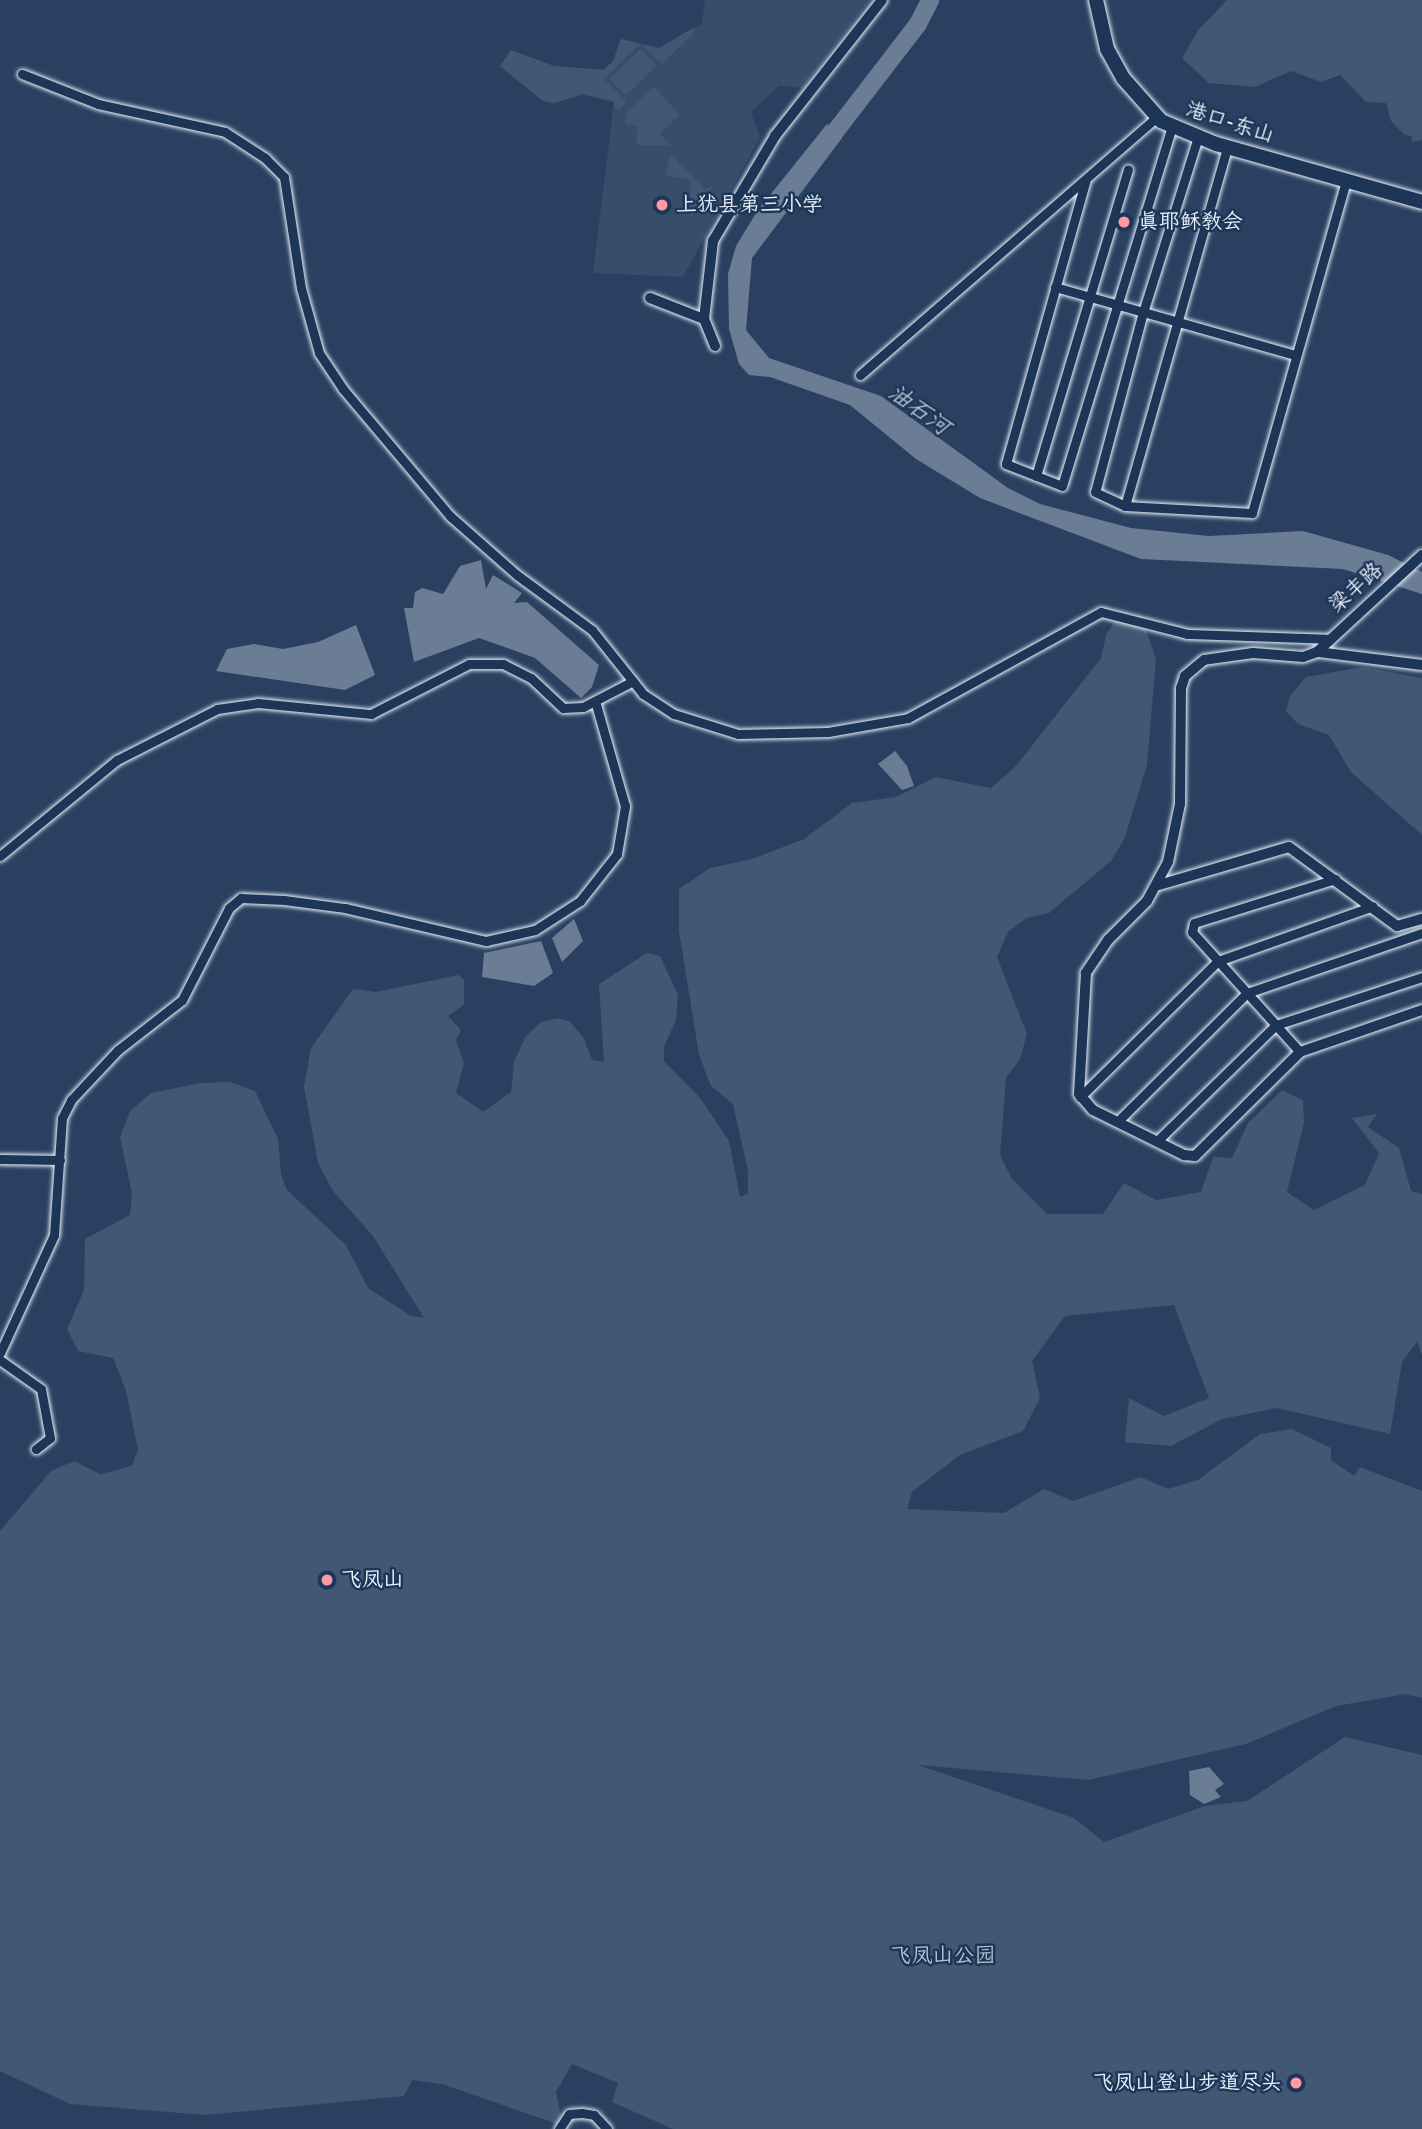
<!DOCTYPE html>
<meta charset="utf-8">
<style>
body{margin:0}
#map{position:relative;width:1422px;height:2129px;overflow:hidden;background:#294061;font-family:"Balsamiq Sans","LXGW WenKai TC",sans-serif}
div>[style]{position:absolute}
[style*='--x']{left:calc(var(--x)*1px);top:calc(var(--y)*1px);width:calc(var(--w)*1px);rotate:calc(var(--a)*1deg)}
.built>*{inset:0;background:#364d6b}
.green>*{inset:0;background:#415774;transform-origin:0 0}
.water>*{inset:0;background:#6b7c95}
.river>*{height:18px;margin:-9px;padding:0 9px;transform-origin:9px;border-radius:9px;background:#6b7c95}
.roads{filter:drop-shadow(0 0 2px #e8f1f8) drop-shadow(0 0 2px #e8f1f8)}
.minor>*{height:9px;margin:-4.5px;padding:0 4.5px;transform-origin:4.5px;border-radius:4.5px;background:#1d3557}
.tertiary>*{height:10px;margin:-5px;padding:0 5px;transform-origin:5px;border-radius:5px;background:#1d3557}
.primary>*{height:14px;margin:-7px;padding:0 7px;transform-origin:7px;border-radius:7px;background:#1d3557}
.dots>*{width:19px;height:19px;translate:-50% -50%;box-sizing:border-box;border:4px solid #1d3557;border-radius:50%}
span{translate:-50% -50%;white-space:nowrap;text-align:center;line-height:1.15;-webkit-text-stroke:5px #1d3557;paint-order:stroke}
.street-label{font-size:21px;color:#e8f1f8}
.poi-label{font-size:21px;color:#e8f1f8}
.left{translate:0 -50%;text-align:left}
.right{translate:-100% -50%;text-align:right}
.park-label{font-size:21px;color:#b6c3d0}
.water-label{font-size:23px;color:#b6c2d0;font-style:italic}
</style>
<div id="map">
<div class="built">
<i style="clip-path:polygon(705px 0,870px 0,803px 88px,779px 86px,751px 112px,760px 137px,683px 277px,593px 273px,614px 102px,582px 94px,555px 103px,543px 101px,500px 66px,511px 50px,554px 66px,604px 70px,613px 61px,621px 39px,658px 48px,702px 24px)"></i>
</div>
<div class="green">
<i style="clip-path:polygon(1227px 0,1422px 0,1422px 140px,1411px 142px,1412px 136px,1405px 135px,1391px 121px,1386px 103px,1366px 102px,1340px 75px,1321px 82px,1291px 71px,1255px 87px,1209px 83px,1182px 58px,1199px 29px)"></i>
<i style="clip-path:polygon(693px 28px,696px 31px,662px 64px,641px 44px,659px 48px)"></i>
<i style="clip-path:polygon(621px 39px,641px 44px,604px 79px,626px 101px,620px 110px,614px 108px,614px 102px,583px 94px,555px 103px,543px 101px,500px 66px,511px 50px,554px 66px,603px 70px,613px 61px)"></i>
<i style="left:640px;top:49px;width:23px;height:43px;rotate:45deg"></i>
<i style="clip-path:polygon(654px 87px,680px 115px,660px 134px,671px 146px,636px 145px,638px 126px,625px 124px,626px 114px)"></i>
<i style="clip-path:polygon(670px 154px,705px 190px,713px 185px,691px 218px,690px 179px,665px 176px)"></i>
<i style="clip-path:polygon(1119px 615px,1141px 616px,1156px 659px,1147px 765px,1125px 837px,1112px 860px,1049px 913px,1027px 918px,1008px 932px,997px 957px,1027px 1034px,1020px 1059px,1006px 1078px,1000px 1155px,1012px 1179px,1047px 1214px,1103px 1214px,1124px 1183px,1156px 1200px,1201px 1192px,1213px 1157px,1232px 1158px,1248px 1123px,1282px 1090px,1303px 1100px,1304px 1123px,1287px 1192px,1314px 1210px,1365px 1185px,1379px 1153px,1352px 1118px,1377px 1114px,1368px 1127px,1399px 1148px,1411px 1191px,1422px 1194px,1422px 1355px,1417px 1342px,1402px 1362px,1390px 1434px,1277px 1408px,1222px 1419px,1171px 1446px,1125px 1442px,1129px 1398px,1164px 1416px,1209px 1398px,1174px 1305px,1065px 1316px,1032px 1361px,1040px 1398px,1023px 1431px,960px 1455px,912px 1492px,907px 1509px,1004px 1513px,1044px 1489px,1073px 1501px,1141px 1477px,1168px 1489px,1198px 1480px,1260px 1434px,1292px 1429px,1331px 1448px,1331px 1460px,1354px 1476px,1360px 1467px,1422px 1491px,1422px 1698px,1406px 1694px,1336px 1706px,1246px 1744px,1088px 1780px,918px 1765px,1074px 1818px,1104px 1842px,1205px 1806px,1247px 1801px,1345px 1737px,1422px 1755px,1422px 2129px,673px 2129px,612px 2102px,618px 2083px,572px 2064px,556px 2092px,563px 2126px,442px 2084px,412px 2080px,404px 2096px,205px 2115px,70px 2104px,0 2071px,0 1531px,51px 1471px,74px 1461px,100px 1474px,118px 1470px,132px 1465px,138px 1450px,126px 1391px,113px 1358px,78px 1351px,67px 1329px,84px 1290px,85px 1239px,130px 1215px,132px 1194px,120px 1137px,130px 1111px,151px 1093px,201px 1083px,230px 1082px,255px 1091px,278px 1139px,281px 1174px,287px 1190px,346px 1245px,368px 1288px,411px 1316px,424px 1318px,373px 1236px,333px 1191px,318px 1163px,304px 1087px,311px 1048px,353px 989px,376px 992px,459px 975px,464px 980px,464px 1005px,448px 1016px,461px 1030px,456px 1040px,464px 1063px,456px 1093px,483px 1112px,511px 1092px,514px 1062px,525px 1037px,541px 1022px,558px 1018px,570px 1022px,583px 1037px,592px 1060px,604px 1062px,599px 984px,647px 953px,660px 956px,678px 995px,676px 1020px,664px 1047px,664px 1061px,700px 1098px,729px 1141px,740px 1197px,748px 1194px,748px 1171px,733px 1104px,711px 1086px,699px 1055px,679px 931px,679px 889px,710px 868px,752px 859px,804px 839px,852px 803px,896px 797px,936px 777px,991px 788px,1016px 766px,1101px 658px,1106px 635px)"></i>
<i style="clip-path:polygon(1363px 667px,1422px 678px,1422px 835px,1351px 772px,1329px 735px,1298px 724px,1286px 711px,1290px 696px,1306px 677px)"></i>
</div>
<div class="water">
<i style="clip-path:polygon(827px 124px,842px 138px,752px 258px,746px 330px,769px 358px,881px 396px,1008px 488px,1040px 504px,1131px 528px,1209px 536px,1303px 531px,1388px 555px,1422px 572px,1422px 594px,1343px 569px,1141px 559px,980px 498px,916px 459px,850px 405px,770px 377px,749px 375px,739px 364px,729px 329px,728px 274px,736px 246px,758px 210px)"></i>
<i style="clip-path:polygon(481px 560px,486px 589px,493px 575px,522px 593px,514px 603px,527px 602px,599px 665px,592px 687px,581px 698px,535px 658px,479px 638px,414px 662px,404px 608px,413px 608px,415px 592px,422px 588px,443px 594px,460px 566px)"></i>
<i style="clip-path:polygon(356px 625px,375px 675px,345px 690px,216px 671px,227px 649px,254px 644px,283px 649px,318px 642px)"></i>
<i style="clip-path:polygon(895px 751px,907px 766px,914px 786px,902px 790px,878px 764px)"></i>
<i style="clip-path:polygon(574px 919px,583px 941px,562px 962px,552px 938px)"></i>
<i style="clip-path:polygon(541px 941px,553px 973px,534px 986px,482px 977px,484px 953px)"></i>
<i style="clip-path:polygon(1209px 1767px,1224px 1784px,1215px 1790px,1221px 1797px,1204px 1804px,1190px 1795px,1189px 1771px)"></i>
</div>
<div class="river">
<i style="--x:821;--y:150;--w:159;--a:-52.4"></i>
<i style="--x:918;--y:24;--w:27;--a:-63"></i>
</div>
<div class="roads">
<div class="minor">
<i style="--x:22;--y:74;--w:82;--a:21.5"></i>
<i style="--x:98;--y:104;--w:130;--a:12.4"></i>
<i style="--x:225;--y:132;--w:48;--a:33"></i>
<i style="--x:265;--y:158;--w:27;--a:45"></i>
<i style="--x:284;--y:177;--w:112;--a:81.3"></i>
<i style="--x:301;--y:288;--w:67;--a:74.5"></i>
<i style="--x:319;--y:353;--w:43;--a:56.3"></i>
<i style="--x:343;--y:389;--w:166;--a:49.9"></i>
<i style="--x:450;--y:516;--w:89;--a:41.4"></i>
<i style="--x:517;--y:575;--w:93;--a:36.3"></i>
<i style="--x:592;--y:630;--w:82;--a:51.4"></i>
<i style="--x:643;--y:694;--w:37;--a:33"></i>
<i style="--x:674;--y:714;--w:67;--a:17.4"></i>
<i style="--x:738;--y:734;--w:90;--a:-1.3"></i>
<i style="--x:828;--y:732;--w:81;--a:-9.9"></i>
<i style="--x:908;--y:718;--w:220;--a:-28.8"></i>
<i style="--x:1101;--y:612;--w:89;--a:14.3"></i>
<i style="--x:1187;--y:634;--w:142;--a:2"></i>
<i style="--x:1198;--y:137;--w:183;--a:107.4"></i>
<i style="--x:1143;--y:312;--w:186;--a:104.9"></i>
<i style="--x:1095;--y:492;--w:33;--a:25"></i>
<i style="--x:1125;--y:506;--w:127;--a:3.2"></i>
<i style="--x:1252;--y:513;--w:346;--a:-74.2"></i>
<i style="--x:1086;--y:179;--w:296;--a:105.7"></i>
<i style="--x:1006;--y:464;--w:60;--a:21.4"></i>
<i style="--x:1062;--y:486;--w:375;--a:-73"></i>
<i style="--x:1055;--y:287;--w:250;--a:15.8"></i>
<i style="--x:860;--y:375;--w:393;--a:-41"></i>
<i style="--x:1036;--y:476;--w:320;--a:-73.3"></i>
<i style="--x:1125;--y:506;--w:373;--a:-74.1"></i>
<i style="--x:0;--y:856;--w:151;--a:-39.4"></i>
<i style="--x:117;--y:760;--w:112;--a:-27"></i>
<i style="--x:217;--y:709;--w:41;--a:-8.3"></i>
<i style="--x:258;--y:703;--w:114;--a:5.6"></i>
<i style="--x:371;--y:714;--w:110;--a:-27"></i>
<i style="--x:469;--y:664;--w:34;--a:0"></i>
<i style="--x:503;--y:664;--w:31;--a:27"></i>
<i style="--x:531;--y:678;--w:44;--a:43.2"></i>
<i style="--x:563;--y:708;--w:20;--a:-3"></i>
<i style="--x:583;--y:707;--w:56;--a:-27.5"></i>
<i style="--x:1300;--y:1052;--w:36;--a:-132"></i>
<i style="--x:1276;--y:1025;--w:154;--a:-18.2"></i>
<i style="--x:1080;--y:1097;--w:194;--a:-44.6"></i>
<i style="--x:1218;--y:961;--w:164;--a:-19.5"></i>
<i style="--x:1118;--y:1121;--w:182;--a:-44.8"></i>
<i style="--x:1247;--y:993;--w:185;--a:-18.9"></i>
<i style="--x:1158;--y:1140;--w:165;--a:-44.3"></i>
<i style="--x:1276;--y:1025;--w:125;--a:-132.1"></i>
<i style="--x:1192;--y:932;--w:9;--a:-77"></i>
<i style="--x:1194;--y:923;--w:148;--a:-17.3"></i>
<i style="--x:0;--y:1159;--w:60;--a:1"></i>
<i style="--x:0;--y:1353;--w:130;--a:-65.4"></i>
<i style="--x:54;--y:1235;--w:117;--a:-86.1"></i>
<i style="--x:62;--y:1118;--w:20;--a:-63"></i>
<i style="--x:71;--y:1100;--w:69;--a:-46.8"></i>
<i style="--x:118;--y:1050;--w:81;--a:-38"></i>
<i style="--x:182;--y:1000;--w:103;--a:-62.9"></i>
<i style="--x:229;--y:908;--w:16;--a:-40"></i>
<i style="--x:241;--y:898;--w:43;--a:2.7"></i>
<i style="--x:284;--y:900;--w:62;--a:7.5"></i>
<i style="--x:345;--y:908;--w:145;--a:13.2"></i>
<i style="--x:486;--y:941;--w:50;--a:-12.7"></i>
<i style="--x:535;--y:930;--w:54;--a:-32.8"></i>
<i style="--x:580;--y:901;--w:60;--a:-51.8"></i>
<i style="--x:617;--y:854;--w:49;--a:-80.5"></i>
<i style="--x:625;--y:806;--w:109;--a:-105.9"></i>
<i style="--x:0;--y:1360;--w:50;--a:35.3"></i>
<i style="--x:41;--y:1389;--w:50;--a:79.6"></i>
<i style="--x:50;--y:1438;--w:18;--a:142"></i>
<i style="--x:559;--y:2129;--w:18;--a:-56"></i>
<i style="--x:569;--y:2114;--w:13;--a:-4"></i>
<i style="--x:582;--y:2113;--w:12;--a:9"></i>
<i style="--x:594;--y:2115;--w:19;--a:47"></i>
</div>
<div class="tertiary">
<i style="--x:650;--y:298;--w:58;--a:21.3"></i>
<i style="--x:715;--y:346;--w:29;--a:-112"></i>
<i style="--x:704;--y:319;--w:79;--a:-83.4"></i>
<i style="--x:713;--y:241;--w:122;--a:-59.4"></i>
<i style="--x:775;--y:136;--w:173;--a:-51.8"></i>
<i style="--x:1317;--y:652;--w:143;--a:-42.7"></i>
<i style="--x:1422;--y:665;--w:106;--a:-172.9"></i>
<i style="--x:1317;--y:652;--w:15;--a:160"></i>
<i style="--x:1303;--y:657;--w:50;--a:-175.4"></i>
<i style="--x:1253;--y:653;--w:49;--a:171.9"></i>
<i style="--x:1204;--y:660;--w:25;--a:140"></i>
<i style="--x:1185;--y:676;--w:13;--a:108"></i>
<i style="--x:1181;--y:688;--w:116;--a:90.5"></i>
<i style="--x:1180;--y:804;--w:59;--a:101.7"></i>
<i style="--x:1168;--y:862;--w:44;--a:118.3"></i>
<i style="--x:1147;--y:901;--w:55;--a:135"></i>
<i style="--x:1108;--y:940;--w:40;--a:124"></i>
<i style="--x:1086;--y:973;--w:121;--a:93.3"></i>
<i style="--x:1079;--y:1094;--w:21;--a:49"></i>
<i style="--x:1093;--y:1110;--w:102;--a:26.3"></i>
<i style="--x:1184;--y:1155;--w:11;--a:5"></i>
<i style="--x:1195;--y:1156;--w:148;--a:-44.7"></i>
<i style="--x:1300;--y:1052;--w:129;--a:-19"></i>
<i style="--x:1159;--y:885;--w:135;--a:-16.3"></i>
<i style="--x:1289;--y:847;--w:134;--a:36.2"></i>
<i style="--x:1397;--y:926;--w:26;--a:-16"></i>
</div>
<div class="primary">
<i style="--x:1096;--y:0;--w:50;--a:77.3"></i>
<i style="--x:1107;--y:49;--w:33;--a:61"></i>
<i style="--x:1123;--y:78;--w:57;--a:48.5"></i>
<i style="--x:1161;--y:121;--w:60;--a:22.7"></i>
<i style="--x:1216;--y:144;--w:214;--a:15.7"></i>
</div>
</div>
<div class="dots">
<i style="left:662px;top:205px;background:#ff9aa2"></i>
<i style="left:1124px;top:222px;background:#ff9aa2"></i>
<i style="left:327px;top:1580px;background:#ff9aa2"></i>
<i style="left:1296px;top:2083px;background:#ff9aa2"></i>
</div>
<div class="street-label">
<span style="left:1230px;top:123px;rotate:18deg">港口-东山</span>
<span style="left:1356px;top:588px;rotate:-42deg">梁丰路</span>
</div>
<div class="poi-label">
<span class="left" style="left:676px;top:205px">上犹县第三小学</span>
<span class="left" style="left:1138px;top:222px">真耶稣教会</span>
<span class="left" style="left:341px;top:1580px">飞凤山</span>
<span class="right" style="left:1282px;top:2083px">飞凤山登山步道尽头</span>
</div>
<div class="park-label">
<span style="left:943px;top:1956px">飞凤山公园</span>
</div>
<div class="water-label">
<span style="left:919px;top:410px;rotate:36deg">油石河</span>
</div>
</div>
